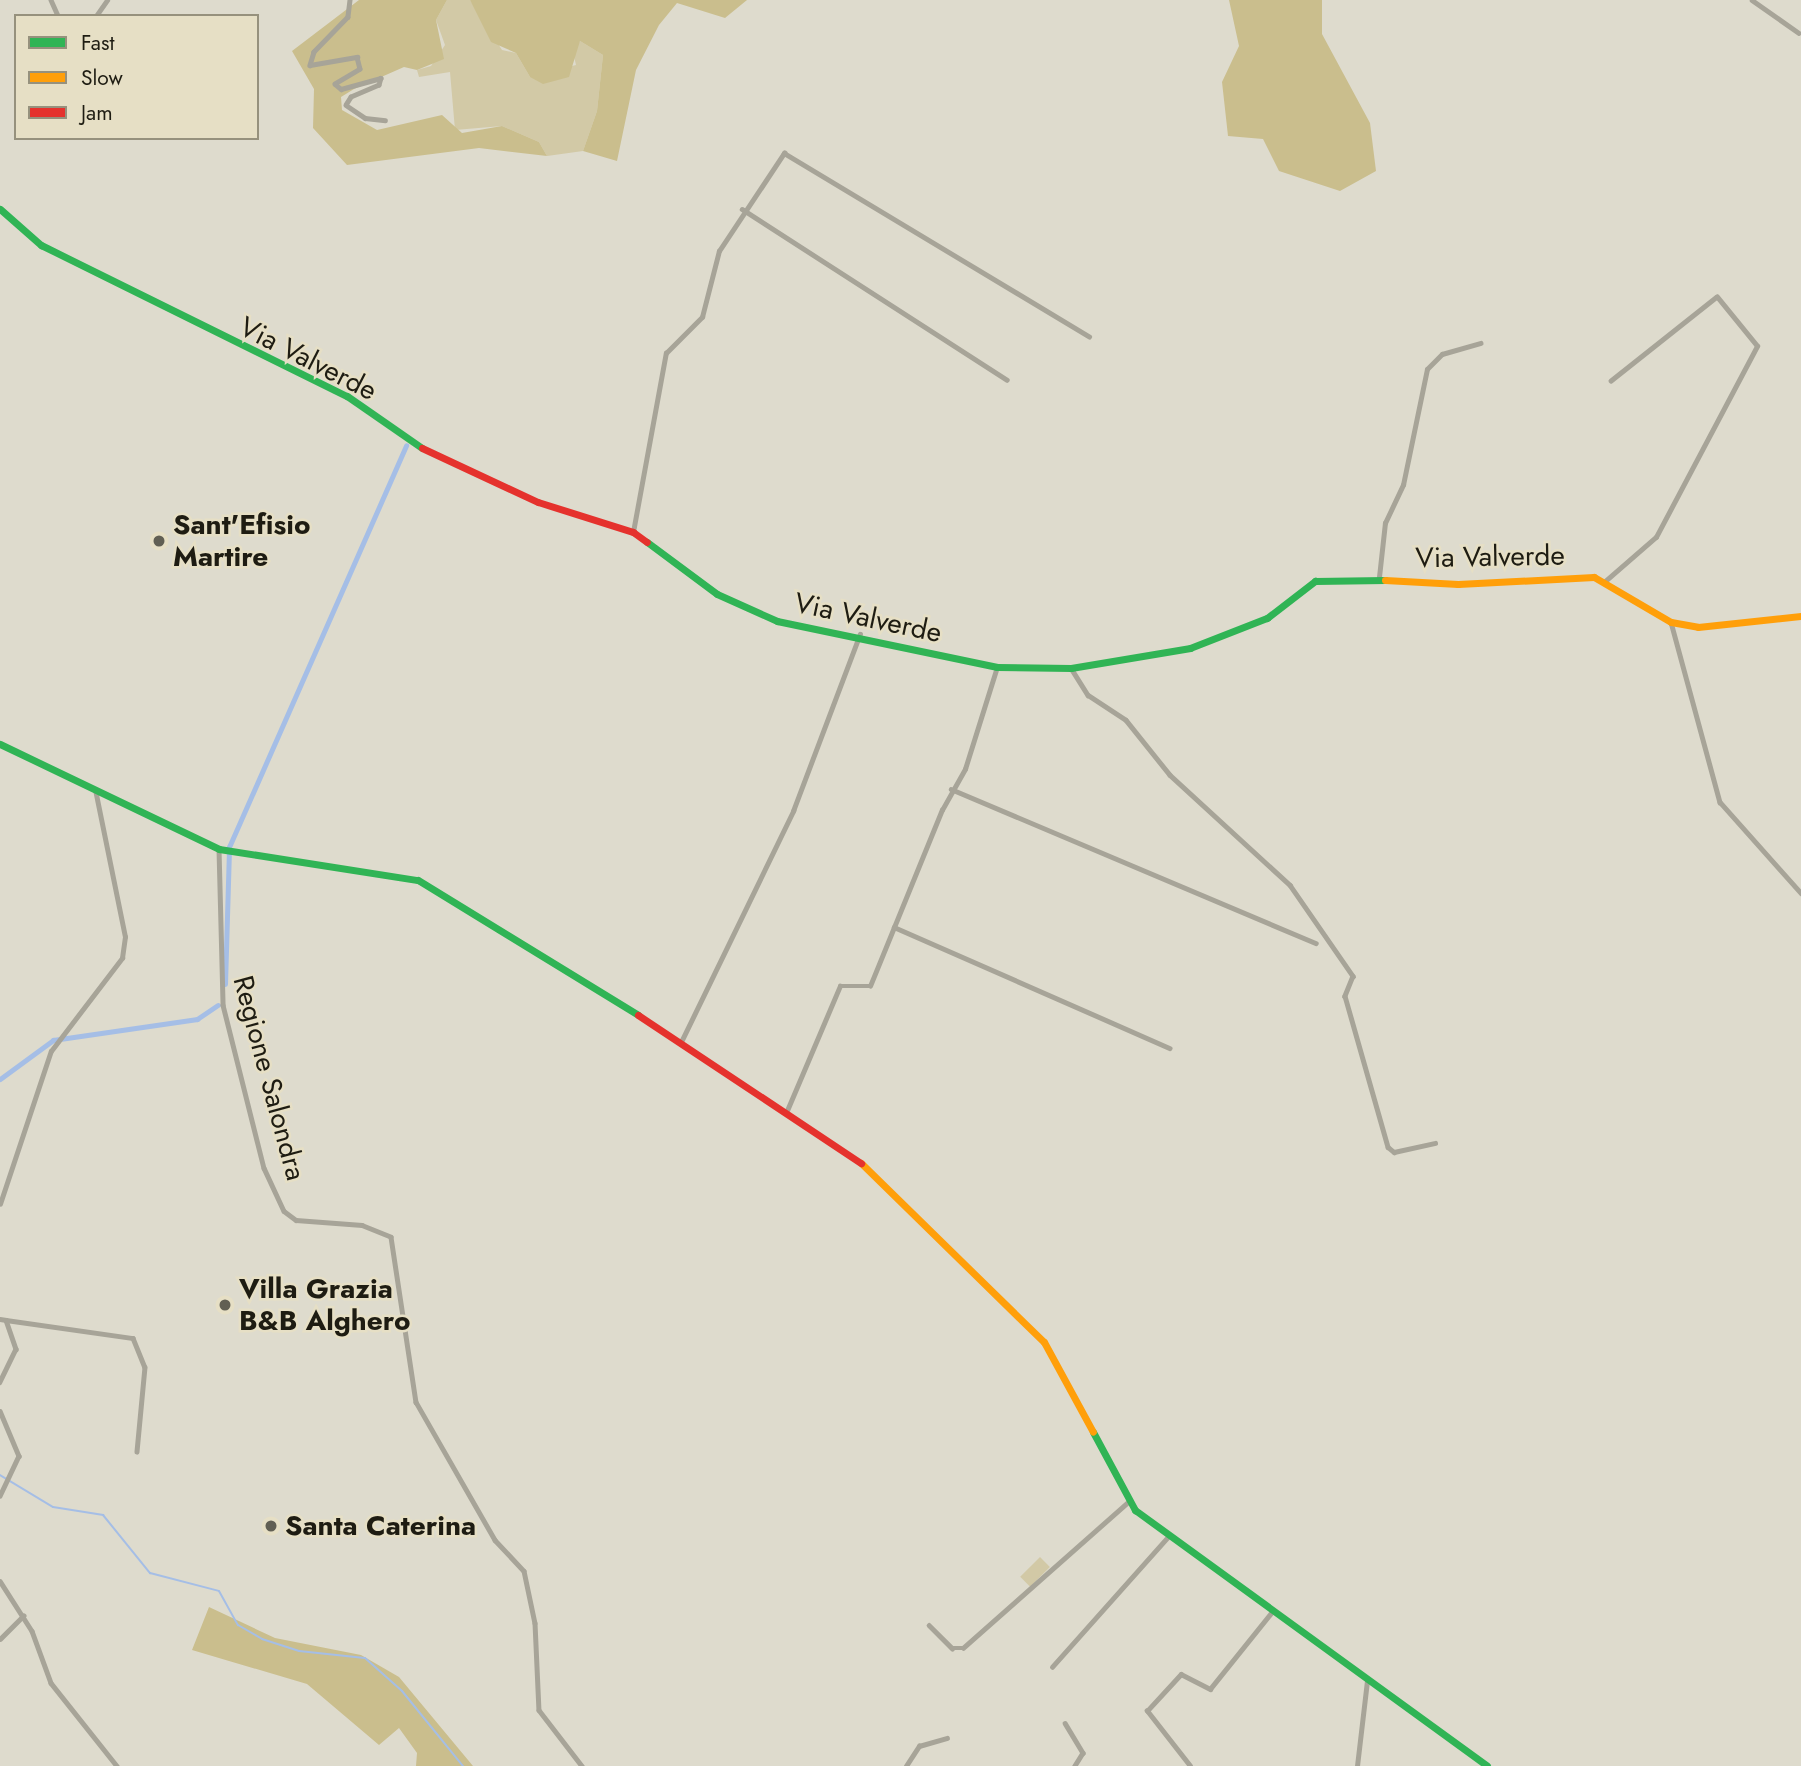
<!DOCTYPE html>
<style>
body{margin:0}
#map{position:relative;width:1801px;height:1766px;overflow:hidden;background:#dedbcd;font-family:Jost,sans-serif}
div>[style]{position:absolute}
[style*='--x']{left:calc(var(--x)*1px);top:calc(var(--y)*1px);width:calc(var(--w)*1px);rotate:calc(var(--a)*1deg)}
.green>*{inset:0;background:#d2c9a6;transform-origin:0 0}
.forest>*{inset:0;background:#cabe8d}
.stream>*{height:2px;margin:-1px;padding:0 1px;transform-origin:1px;border-radius:1px;background:#a5bee6}
.canal>*{height:5px;margin:-2.5px;padding:0 2.5px;transform-origin:2.5px;border-radius:2.5px;background:#a5bee6}
.street>*{height:4.5px;margin:-2.25px;padding:0 2.25px;transform-origin:2.25px;border-radius:2.25px;background:#a7a498}
.fast>*{height:7px;margin:-3.5px;padding:0 3.5px;transform-origin:3.5px;border-radius:3.5px;background:#30b455}
.slow>*{height:7px;margin:-3.5px;padding:0 3.5px;transform-origin:3.5px;border-radius:3.5px;background:#ff9f0a}
.jam>*{height:7px;margin:-3.5px;padding:0 3.5px;transform-origin:3.5px;border-radius:3.5px;background:#e5322d}
.dots>*{width:19px;height:19px;translate:-50% -50%;box-sizing:border-box;border:4px solid #e6dfc5;border-radius:50%}
span{translate:-50% -50%;white-space:nowrap;text-align:center;line-height:1.15;-webkit-text-stroke:5px #e6dfc5;paint-order:stroke}
.street-label{font-size:28px;color:#1e1c12}
.poi-label{font-size:28px;color:#1e1c12;font-weight:700}
.left{translate:0 -50%;text-align:left}
.legend{position:absolute;left:14px;top:14px;width:245px;height:126px;box-sizing:border-box;background:#e6dfc5;border:2px solid #96917d;margin:0;padding:9px 12px;list-style:none;font-size:21px;color:#1e1c12}
.legend li{display:flex;align-items:center;gap:14px;height:35px}
.legend b{width:35px;border:2px solid #96917d}
</style>
<div id="map">
<div class="green">
<i style="clip-path:polygon(447px 0,470px 0,502px 50px,516px 53px,530px 77px,576px 65px,573px 52px,580px 41px,603px 55px,597px 111px,583px 151px,547px 156px,539px 142px,502px 126px,455px 130px,450px 72px,419px 77px,417px 70px,431px 66px,445px 45px,436px 20px)"></i>
<i style="left:1040px;top:1557px;width:14px;height:28px;rotate:45deg"></i>
</div>
<div class="forest">
<i style="clip-path:polygon(359px 0,447px 0,436px 20px,444px 59px,417px 70px,404px 67px,354px 89px,341px 97px,342px 110px,377px 130px,442px 115px,462px 133px,502px 126px,539px 142px,547px 156px,479px 148px,347px 165px,313px 128px,314px 89px,292px 51px)"></i>
<i style="clip-path:polygon(470px 0,747px 0,725px 18px,677px 3px,659px 25px,636px 70px,617px 161px,583px 151px,597px 111px,603px 55px,580px 41px,569px 77px,543px 84px,530px 77px,516px 53px,491px 42px)"></i>
<i style="clip-path:polygon(1229px 0,1322px 0,1322px 34px,1370px 123px,1376px 171px,1340px 191px,1279px 171px,1263px 139px,1228px 136px,1222px 82px,1239px 46px)"></i>
<i style="clip-path:polygon(209px 1607px,275px 1638px,361px 1655px,399px 1677px,473px 1766px,416px 1766px,417px 1753px,399px 1728px,379px 1745px,307px 1684px,192px 1650px)"></i>
</div>
<div class="stream">
<i style="--x:0;--y:1475;--w:62;--a:31.1"></i>
<i style="--x:53;--y:1507;--w:51;--a:9.1"></i>
<i style="--x:103;--y:1515;--w:75;--a:51"></i>
<i style="--x:150;--y:1573;--w:71;--a:14.6"></i>
<i style="--x:219;--y:1591;--w:39;--a:61"></i>
<i style="--x:238;--y:1625;--w:28;--a:30"></i>
<i style="--x:262;--y:1639;--w:39;--a:18"></i>
<i style="--x:299;--y:1651;--w:66;--a:6.1"></i>
<i style="--x:365;--y:1658;--w:50;--a:41.7"></i>
<i style="--x:402;--y:1691;--w:97;--a:50.9"></i>
</div>
<div class="canal">
<i style="--x:225;--y:984;--w:137;--a:-88.3"></i>
<i style="--x:229;--y:847;--w:439;--a:-66.2"></i>
<i style="--x:0;--y:1079;--w:66;--a:-36.3"></i>
<i style="--x:53;--y:1040;--w:146;--a:-8.3"></i>
<i style="--x:197;--y:1019;--w:25;--a:-34"></i>
</div>
<div class="street">
<i style="--x:51;--y:0;--w:17;--a:66"></i>
<i style="--x:350;--y:0;--w:17;--a:97"></i>
<i style="--x:348;--y:17;--w:49;--a:134.2"></i>
<i style="--x:314;--y:52;--w:14;--a:107"></i>
<i style="--x:310;--y:65;--w:48;--a:-9.7"></i>
<i style="--x:357;--y:57;--w:12;--a:76"></i>
<i style="--x:360;--y:69;--w:29;--a:149"></i>
<i style="--x:335;--y:84;--w:8;--a:40"></i>
<i style="--x:341;--y:89;--w:41;--a:-15.4"></i>
<i style="--x:381;--y:78;--w:7;--a:106"></i>
<i style="--x:379;--y:85;--w:30;--a:157"></i>
<i style="--x:351;--y:97;--w:9;--a:122"></i>
<i style="--x:346;--y:105;--w:23;--a:34"></i>
<i style="--x:365;--y:118;--w:20;--a:6"></i>
<i style="--x:1752;--y:0;--w:57;--a:35.1"></i>
<i style="--x:96;--y:16;--w:19;--a:-55"></i>
<i style="--x:742;--y:209;--w:315;--a:32.8"></i>
<i style="--x:633;--y:532;--w:182;--a:-79.6"></i>
<i style="--x:666;--y:353;--w:51;--a:-45"></i>
<i style="--x:702;--y:317;--w:68;--a:-75.6"></i>
<i style="--x:719;--y:251;--w:118;--a:-56.4"></i>
<i style="--x:784;--y:153;--w:356;--a:31"></i>
<i style="--x:1379;--y:577;--w:54;--a:-83.7"></i>
<i style="--x:1385;--y:523;--w:42;--a:-64.7"></i>
<i style="--x:1403;--y:485;--w:118;--a:-78.3"></i>
<i style="--x:1427;--y:369;--w:21;--a:-45"></i>
<i style="--x:1442;--y:354;--w:40;--a:-16"></i>
<i style="--x:1603;--y:583;--w:70;--a:-41"></i>
<i style="--x:1656;--y:537;--w:216;--a:-62.1"></i>
<i style="--x:1757;--y:346;--w:63;--a:-129.2"></i>
<i style="--x:1717;--y:297;--w:135;--a:141.6"></i>
<i style="--x:1671;--y:622;--w:187;--a:74.8"></i>
<i style="--x:1720;--y:802;--w:122;--a:48.3"></i>
<i style="--x:1071;--y:668;--w:32;--a:58"></i>
<i style="--x:1088;--y:695;--w:45;--a:33.3"></i>
<i style="--x:1126;--y:720;--w:70;--a:51.3"></i>
<i style="--x:1170;--y:775;--w:163;--a:42.5"></i>
<i style="--x:1290;--y:885;--w:111;--a:55.3"></i>
<i style="--x:1353;--y:976;--w:22;--a:112"></i>
<i style="--x:1345;--y:996;--w:157;--a:74.1"></i>
<i style="--x:1388;--y:1147;--w:8;--a:40"></i>
<i style="--x:1394;--y:1152;--w:42;--a:-12.4"></i>
<i style="--x:951;--y:789;--w:396;--a:22.9"></i>
<i style="--x:219;--y:849;--w:156;--a:88.5"></i>
<i style="--x:223;--y:1005;--w:168;--a:75.9"></i>
<i style="--x:264;--y:1168;--w:47;--a:65.1"></i>
<i style="--x:284;--y:1211;--w:15;--a:37"></i>
<i style="--x:296;--y:1220;--w:66;--a:4.3"></i>
<i style="--x:362;--y:1225;--w:31;--a:22"></i>
<i style="--x:391;--y:1237;--w:167;--a:81.4"></i>
<i style="--x:416;--y:1402;--w:159;--a:60.2"></i>
<i style="--x:495;--y:1540;--w:42;--a:46.9"></i>
<i style="--x:524;--y:1571;--w:53;--a:78.1"></i>
<i style="--x:535;--y:1623;--w:87;--a:87.4"></i>
<i style="--x:539;--y:1710;--w:71;--a:52.5"></i>
<i style="--x:894;--y:927;--w:301;--a:23.7"></i>
<i style="--x:681;--y:1042;--w:257;--a:-64.1"></i>
<i style="--x:793;--y:811;--w:189;--a:-69.3"></i>
<i style="--x:786;--y:1113;--w:138;--a:-67"></i>
<i style="--x:840;--y:986;--w:30;--a:0"></i>
<i style="--x:870;--y:986;--w:190;--a:-67.8"></i>
<i style="--x:942;--y:810;--w:47;--a:-60.7"></i>
<i style="--x:965;--y:769;--w:107;--a:-72.6"></i>
<i style="--x:0;--y:1204;--w:161;--a:-71.6"></i>
<i style="--x:51;--y:1051;--w:117;--a:-52.6"></i>
<i style="--x:122;--y:958;--w:21;--a:-82"></i>
<i style="--x:125;--y:937;--w:150;--a:-101.5"></i>
<i style="--x:0;--y:1319;--w:6;--a:9"></i>
<i style="--x:6;--y:1320;--w:31;--a:71"></i>
<i style="--x:16;--y:1349;--w:37;--a:116"></i>
<i style="--x:6;--y:1320;--w:128;--a:8.1"></i>
<i style="--x:133;--y:1338;--w:31;--a:68"></i>
<i style="--x:145;--y:1367;--w:85;--a:95.4"></i>
<i style="--x:0;--y:1411;--w:49;--a:67.1"></i>
<i style="--x:19;--y:1456;--w:44;--a:115.4"></i>
<i style="--x:0;--y:1581;--w:59;--a:57.4"></i>
<i style="--x:32;--y:1631;--w:55;--a:69.9"></i>
<i style="--x:51;--y:1683;--w:106;--a:51.5"></i>
<i style="--x:929;--y:1625;--w:33;--a:45"></i>
<i style="--x:952;--y:1648;--w:11;--a:0"></i>
<i style="--x:963;--y:1648;--w:223;--a:-41.5"></i>
<i style="--x:0;--y:1639;--w:33;--a:-45"></i>
<i style="--x:1052;--y:1667;--w:173;--a:-48.3"></i>
<i style="--x:1065;--y:1723;--w:35;--a:59"></i>
<i style="--x:1083;--y:1753;--w:15;--a:122"></i>
<i style="--x:906;--y:1766;--w:24;--a:-57"></i>
<i style="--x:919;--y:1746;--w:29;--a:-16"></i>
<i style="--x:1190;--y:1766;--w:70;--a:-128"></i>
<i style="--x:1147;--y:1711;--w:50;--a:-47.4"></i>
<i style="--x:1181;--y:1674;--w:33;--a:27"></i>
<i style="--x:1210;--y:1689;--w:97;--a:-51.2"></i>
<i style="--x:1357;--y:1766;--w:86;--a:-83.3"></i>
</div>
<div class="fast">
<i style="--x:0;--y:209;--w:55;--a:41.3"></i>
<i style="--x:41;--y:245;--w:341;--a:26.3"></i>
<i style="--x:347;--y:396;--w:91;--a:34.7"></i>
<i style="--x:647;--y:542;--w:87;--a:36.6"></i>
<i style="--x:717;--y:594;--w:66;--a:24.2"></i>
<i style="--x:777;--y:621;--w:225;--a:11.8"></i>
<i style="--x:997;--y:667;--w:74;--a:0.8"></i>
<i style="--x:1071;--y:668;--w:121;--a:-9.5"></i>
<i style="--x:1190;--y:648;--w:83;--a:-21.3"></i>
<i style="--x:1267;--y:618;--w:61;--a:-37.6"></i>
<i style="--x:1315;--y:581;--w:70;--a:-0.8"></i>
<i style="--x:0;--y:744;--w:243;--a:25.6"></i>
<i style="--x:219;--y:849;--w:201;--a:8.9"></i>
<i style="--x:418;--y:880;--w:258;--a:31.5"></i>
<i style="--x:1093;--y:1432;--w:89;--a:61.7"></i>
<i style="--x:1135;--y:1510;--w:435;--a:36"></i>
</div>
<div class="slow">
<i style="--x:1385;--y:580;--w:73;--a:3.1"></i>
<i style="--x:1458;--y:584;--w:136;--a:-2.9"></i>
<i style="--x:1594;--y:577;--w:89;--a:30.3"></i>
<i style="--x:1671;--y:622;--w:27;--a:10"></i>
<i style="--x:1698;--y:627;--w:104;--a:-6.1"></i>
<i style="--x:861;--y:1163;--w:256;--a:44.4"></i>
<i style="--x:1044;--y:1342;--w:102;--a:61.4"></i>
</div>
<div class="jam">
<i style="--x:422;--y:448;--w:128;--a:25"></i>
<i style="--x:538;--y:502;--w:100;--a:17.5"></i>
<i style="--x:633;--y:532;--w:17;--a:36"></i>
<i style="--x:638;--y:1015;--w:268;--a:33.6"></i>
</div>
<div class="dots">
<i style="left:159px;top:541px;background:#615f53"></i>
<i style="left:225px;top:1305px;background:#615f53"></i>
<i style="left:271px;top:1526px;background:#615f53"></i>
</div>
<div class="street-label">
<span style="left:308px;top:359px;rotate:27deg">Via Valverde</span>
<span style="left:1490px;top:557px;rotate:-1deg">Via Valverde</span>
<span style="left:868px;top:618px;rotate:12deg">Via Valverde</span>
<span style="left:269px;top:1078px;rotate:75deg">Regione Salondra</span>
</div>
<div class="poi-label">
<span class="left" style="left:173px;top:541px">Sant'Efisio<br>Martire</span>
<span class="left" style="left:239px;top:1305px">Villa Grazia<br>B&amp;B Alghero</span>
<span class="left" style="left:285px;top:1526px">Santa Caterina</span>
</div>
<ul class="legend">
<li><b style="height:9px;background:#30b455"></b>Fast</li>
<li><b style="height:9px;background:#ff9f0a"></b>Slow</li>
<li><b style="height:9px;background:#e5322d"></b>Jam</li>
</ul>
</div>
